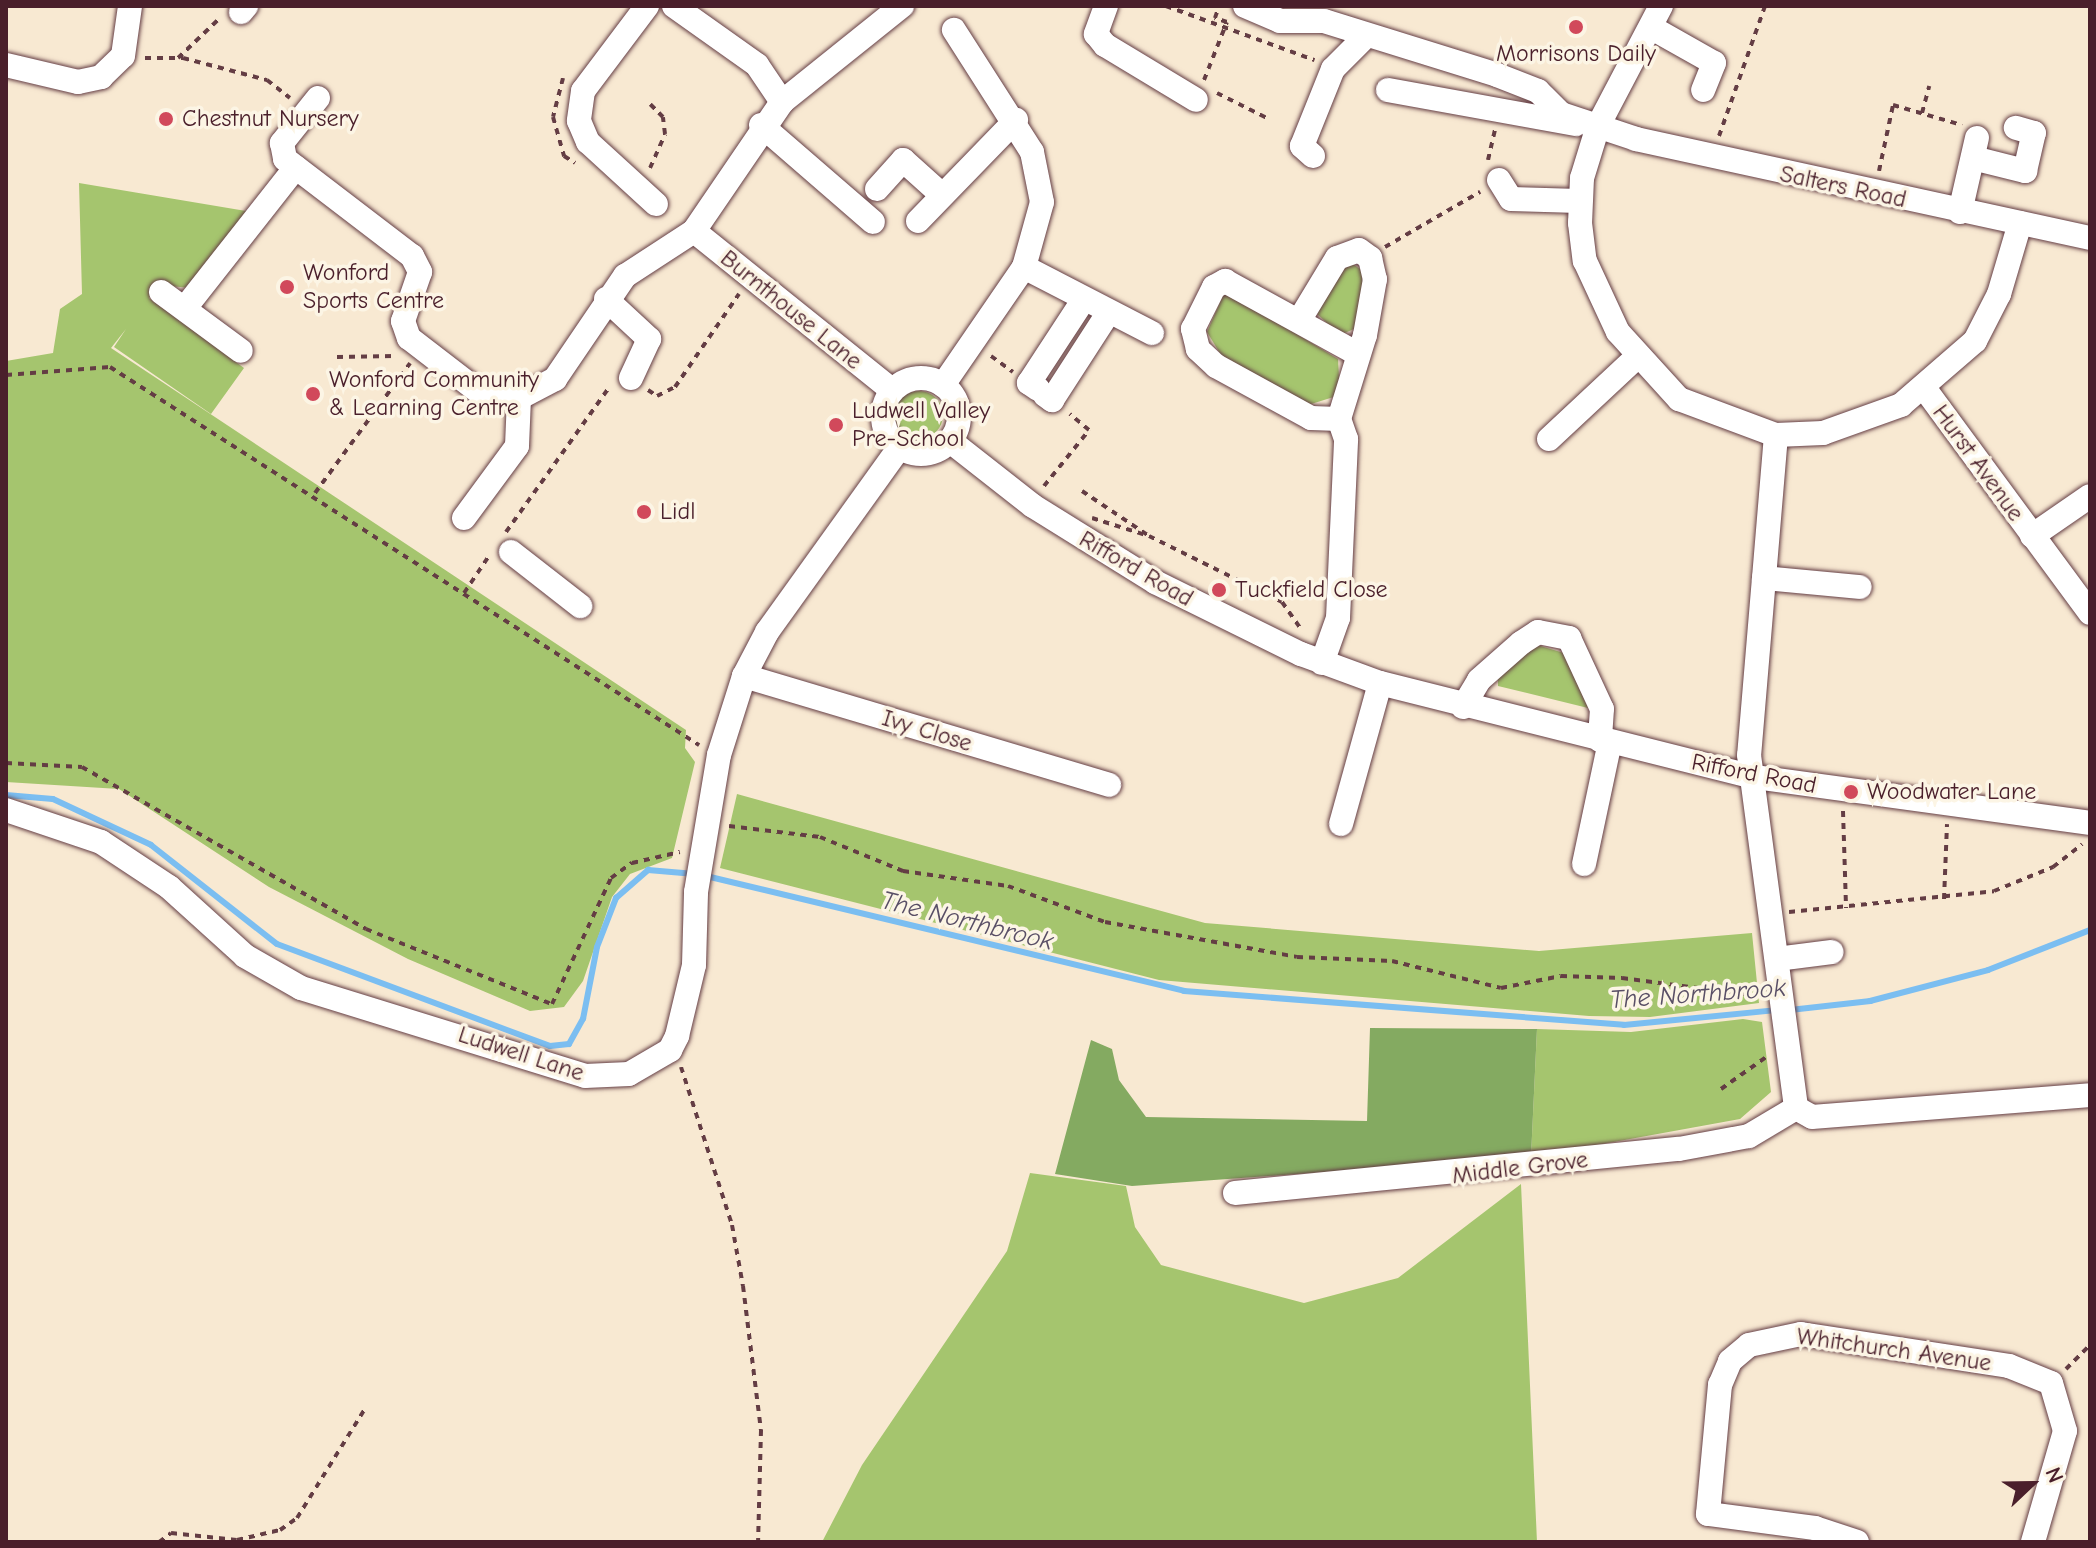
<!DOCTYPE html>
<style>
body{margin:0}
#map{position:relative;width:2096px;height:1548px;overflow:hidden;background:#f8e9d2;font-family:"Comic Neue",sans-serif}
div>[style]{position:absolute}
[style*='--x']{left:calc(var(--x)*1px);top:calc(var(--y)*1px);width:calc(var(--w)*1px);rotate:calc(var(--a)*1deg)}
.green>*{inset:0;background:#a5c56e}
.round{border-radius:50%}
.forest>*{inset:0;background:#84aa61}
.stream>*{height:6px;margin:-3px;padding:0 3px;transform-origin:3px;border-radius:3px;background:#7bbef1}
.path>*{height:4px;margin-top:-2px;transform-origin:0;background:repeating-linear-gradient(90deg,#643d44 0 6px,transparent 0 12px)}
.roads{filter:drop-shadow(0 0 2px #643d44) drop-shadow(0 0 2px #643d44)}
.minor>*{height:24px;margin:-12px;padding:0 12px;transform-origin:12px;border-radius:12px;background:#fff}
.minor>.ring{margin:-12px;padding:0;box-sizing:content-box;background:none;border:24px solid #fff;border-radius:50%}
.dots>*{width:22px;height:22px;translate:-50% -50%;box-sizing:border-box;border:4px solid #fcf5e5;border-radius:50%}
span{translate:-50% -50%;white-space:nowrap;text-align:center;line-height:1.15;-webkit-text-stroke:7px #fcf5e5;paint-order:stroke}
.poi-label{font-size:24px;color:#4a1f2b}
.left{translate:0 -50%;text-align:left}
.street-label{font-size:24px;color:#4a1f2b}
.water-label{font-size:26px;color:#594f66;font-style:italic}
.frame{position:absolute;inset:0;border:8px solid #4a1f2b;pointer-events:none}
.north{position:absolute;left:1992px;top:1444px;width:80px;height:80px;-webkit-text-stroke:6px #fcf5e5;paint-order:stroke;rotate:68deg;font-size:22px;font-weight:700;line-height:32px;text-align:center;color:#4a1f2b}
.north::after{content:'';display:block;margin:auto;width:28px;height:36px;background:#4a1f2b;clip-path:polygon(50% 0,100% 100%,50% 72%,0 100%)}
</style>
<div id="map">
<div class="green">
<i style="clip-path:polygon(79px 183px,246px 211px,191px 288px,159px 285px,149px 298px,244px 368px,211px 414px,114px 347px,126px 329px,111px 348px,686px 730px,685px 748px,695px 762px,672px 858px,630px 874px,612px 897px,583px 981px,564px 1007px,530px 1011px,408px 959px,269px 887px,119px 789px,6px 782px,6px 361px,53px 353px,60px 309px,82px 294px)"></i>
<i style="clip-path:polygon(1349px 261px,1368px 275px,1361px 326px,1340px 335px,1315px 312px)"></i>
<i style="clip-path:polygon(1225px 291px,1338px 359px,1340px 395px,1308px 405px,1221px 355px,1207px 332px)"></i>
<i class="round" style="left:895px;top:391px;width:48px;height:48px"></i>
<i style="clip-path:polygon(1537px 645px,1564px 653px,1588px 708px,1498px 686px,1498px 674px)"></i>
<i style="clip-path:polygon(737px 794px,1205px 923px,1539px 951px,1752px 933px,1759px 1003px,1650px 1017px,1589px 1016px,1159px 980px,720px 868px)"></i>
<i style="clip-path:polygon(1743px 1019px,1762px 1022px,1771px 1092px,1740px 1119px,1531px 1157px,1537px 1029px,1631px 1032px)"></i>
<i style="clip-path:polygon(1030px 1173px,1126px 1186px,1135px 1227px,1161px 1265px,1304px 1303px,1398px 1278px,1521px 1184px,1537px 1542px,822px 1542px,862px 1465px,1007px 1251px)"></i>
</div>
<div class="forest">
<i style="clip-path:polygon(1370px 1028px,1537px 1029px,1531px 1157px,1132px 1186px,1055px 1174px,1091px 1040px,1112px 1049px,1119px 1080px,1146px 1117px,1367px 1121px)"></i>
</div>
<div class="stream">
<i style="--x:6;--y:795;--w:47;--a:4.9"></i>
<i style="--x:53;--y:799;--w:108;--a:25.1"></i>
<i style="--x:151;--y:845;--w:160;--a:38.2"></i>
<i style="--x:277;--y:944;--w:291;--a:20.5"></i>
<i style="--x:550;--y:1046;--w:19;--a:-6"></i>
<i style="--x:569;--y:1044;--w:29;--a:-61"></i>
<i style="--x:583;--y:1019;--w:73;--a:-79"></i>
<i style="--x:597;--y:947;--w:53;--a:-68.8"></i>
<i style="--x:616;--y:898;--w:43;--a:-41.2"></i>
<i style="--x:648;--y:870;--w:47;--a:4.9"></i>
<i style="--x:706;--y:876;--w:492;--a:13.5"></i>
<i style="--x:1184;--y:991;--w:441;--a:4.4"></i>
<i style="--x:1624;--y:1025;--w:155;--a:-5.6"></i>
<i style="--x:1790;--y:1010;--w:81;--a:-6.4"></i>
<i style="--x:1870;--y:1001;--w:122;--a:-14.7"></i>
<i style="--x:1988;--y:970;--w:110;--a:-21.4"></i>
</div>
<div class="path">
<i style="--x:1166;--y:6;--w:158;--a:20"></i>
<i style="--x:145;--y:58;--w:38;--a:0"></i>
<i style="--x:183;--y:58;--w:87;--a:14.7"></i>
<i style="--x:267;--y:80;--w:29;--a:38"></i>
<i style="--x:178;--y:58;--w:59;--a:-43.6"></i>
<i style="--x:563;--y:78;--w:40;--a:104.4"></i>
<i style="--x:553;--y:117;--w:41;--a:74.2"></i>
<i style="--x:564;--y:156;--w:13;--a:32"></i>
<i style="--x:1204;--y:80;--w:62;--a:-68.4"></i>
<i style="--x:1227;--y:22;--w:13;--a:-162"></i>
<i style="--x:1215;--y:18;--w:13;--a:-72"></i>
<i style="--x:1217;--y:93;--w:58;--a:26.6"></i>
<i style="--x:1922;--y:113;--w:28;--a:-75"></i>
<i style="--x:1719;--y:136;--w:138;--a:-70.5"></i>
<i style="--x:1488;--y:160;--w:31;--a:-77"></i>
<i style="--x:650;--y:168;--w:37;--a:-66"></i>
<i style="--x:665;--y:134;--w:17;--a:-97"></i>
<i style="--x:663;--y:117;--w:18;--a:-135"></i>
<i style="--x:1879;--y:171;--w:67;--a:-78"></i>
<i style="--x:1893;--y:105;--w:72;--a:16.2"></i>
<i style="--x:1385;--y:247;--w:110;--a:-30.1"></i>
<i style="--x:991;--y:356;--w:27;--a:36"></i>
<i style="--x:337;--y:357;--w:58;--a:-1"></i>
<i style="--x:6;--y:375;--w:104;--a:-4.4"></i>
<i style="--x:110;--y:367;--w:700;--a:32.69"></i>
<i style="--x:648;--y:390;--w:11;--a:34"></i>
<i style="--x:657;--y:396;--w:20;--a:-27"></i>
<i style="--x:675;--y:387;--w:113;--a:-55.5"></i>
<i style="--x:1044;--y:486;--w:72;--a:-51.2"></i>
<i style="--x:1089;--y:430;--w:25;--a:-140"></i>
<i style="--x:1082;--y:491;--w:81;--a:33.9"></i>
<i style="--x:315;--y:493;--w:161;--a:-53.8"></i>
<i style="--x:1092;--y:518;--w:60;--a:17.5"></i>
<i style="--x:1149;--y:536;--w:148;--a:26.4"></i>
<i style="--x:1282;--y:602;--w:32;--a:55"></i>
<i style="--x:506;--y:532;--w:179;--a:-54.5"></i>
<i style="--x:464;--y:593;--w:45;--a:-56"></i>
<i style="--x:6;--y:763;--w:76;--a:3"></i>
<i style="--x:82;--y:767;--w:327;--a:29.7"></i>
<i style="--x:366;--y:929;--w:201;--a:22"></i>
<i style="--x:552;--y:1004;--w:139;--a:-64.9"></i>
<i style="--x:611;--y:878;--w:26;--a:-36"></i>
<i style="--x:632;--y:863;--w:49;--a:-12.9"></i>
<i style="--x:1843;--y:811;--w:97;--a:88.2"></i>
<i style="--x:729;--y:826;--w:92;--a:6.9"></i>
<i style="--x:820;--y:837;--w:90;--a:22.3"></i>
<i style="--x:903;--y:871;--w:106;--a:8.1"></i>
<i style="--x:1008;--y:886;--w:103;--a:20.4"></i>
<i style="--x:1105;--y:922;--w:195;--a:10.3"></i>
<i style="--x:1297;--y:957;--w:95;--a:2.4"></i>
<i style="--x:1392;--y:961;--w:112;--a:13.9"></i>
<i style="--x:1501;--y:988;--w:61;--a:-11.3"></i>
<i style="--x:1561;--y:976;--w:61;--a:1.9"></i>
<i style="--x:1622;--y:978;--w:137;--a:7.5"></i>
<i style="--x:1944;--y:899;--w:75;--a:-87.7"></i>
<i style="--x:1789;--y:912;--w:206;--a:-5.8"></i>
<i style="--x:1994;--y:891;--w:64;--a:-22.1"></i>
<i style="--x:2053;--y:867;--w:37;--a:-38"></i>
<i style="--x:681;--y:1067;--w:166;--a:72.1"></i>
<i style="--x:732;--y:1225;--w:62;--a:79.8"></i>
<i style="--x:743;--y:1286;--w:145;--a:82.9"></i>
<i style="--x:761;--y:1430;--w:112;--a:91.5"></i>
<i style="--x:1721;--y:1089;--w:59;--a:-35.3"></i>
<i style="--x:2066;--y:1369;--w:34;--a:-45"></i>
<i style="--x:159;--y:1542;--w:15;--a:-37"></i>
<i style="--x:171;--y:1533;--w:66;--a:6.1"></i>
<i style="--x:237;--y:1540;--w:44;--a:-13.1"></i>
<i style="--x:280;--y:1530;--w:21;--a:-35"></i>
<i style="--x:297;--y:1518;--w:131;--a:-58.1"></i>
</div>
<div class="roads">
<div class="minor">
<i style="--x:647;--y:6;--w:106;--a:127"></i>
<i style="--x:583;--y:91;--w:30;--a:98"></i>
<i style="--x:579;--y:121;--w:23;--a:67"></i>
<i style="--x:588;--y:142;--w:92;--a:42.4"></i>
<i style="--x:674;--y:6;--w:102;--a:35.4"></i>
<i style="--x:757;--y:65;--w:45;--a:56"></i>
<i style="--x:1106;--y:6;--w:30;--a:110"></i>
<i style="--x:1096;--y:34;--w:14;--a:51"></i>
<i style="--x:1105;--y:45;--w:106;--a:31.1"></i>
<i style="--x:1245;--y:6;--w:38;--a:23"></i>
<i style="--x:1280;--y:21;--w:44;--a:0"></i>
<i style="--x:1324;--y:21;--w:181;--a:17.3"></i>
<i style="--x:1497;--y:75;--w:44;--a:21.3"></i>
<i style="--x:1538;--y:91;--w:33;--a:45"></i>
<i style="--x:1561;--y:114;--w:79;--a:18.4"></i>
<i style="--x:1636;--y:139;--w:465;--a:12.3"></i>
<i style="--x:1661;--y:6;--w:136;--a:117.7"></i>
<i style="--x:1598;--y:126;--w:54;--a:107.1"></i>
<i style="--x:1582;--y:178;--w:45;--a:92.5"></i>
<i style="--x:1580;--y:223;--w:38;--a:83"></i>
<i style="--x:1585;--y:261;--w:78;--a:65.1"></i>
<i style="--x:1618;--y:332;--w:91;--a:47.7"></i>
<i style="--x:1679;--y:399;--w:103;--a:20.4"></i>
<i style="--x:1776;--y:435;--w:47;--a:-2.4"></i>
<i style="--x:1823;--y:433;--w:83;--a:-19.7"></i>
<i style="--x:1901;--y:405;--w:98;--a:-40.9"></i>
<i style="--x:1975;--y:341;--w:53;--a:-62.9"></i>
<i style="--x:1999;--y:294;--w:74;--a:-73.5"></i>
<i style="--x:241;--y:12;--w:8;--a:-50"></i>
<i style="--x:1652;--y:28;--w:71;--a:29.4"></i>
<i style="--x:1714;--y:63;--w:29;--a:112"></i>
<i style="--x:6;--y:65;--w:74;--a:13.3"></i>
<i style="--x:78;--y:82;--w:24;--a:-12"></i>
<i style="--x:101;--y:77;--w:30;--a:-44"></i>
<i style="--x:123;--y:56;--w:50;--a:-82"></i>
<i style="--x:1388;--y:90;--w:191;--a:10.3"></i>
<i style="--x:318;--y:98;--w:58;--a:128.7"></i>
<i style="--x:282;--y:143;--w:16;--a:79"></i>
<i style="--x:285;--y:159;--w:160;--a:37.4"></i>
<i style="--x:412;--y:256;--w:18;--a:63"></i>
<i style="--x:420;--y:272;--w:52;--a:109.1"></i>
<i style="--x:403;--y:321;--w:18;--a:71"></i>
<i style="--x:409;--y:338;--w:93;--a:37.6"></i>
<i style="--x:483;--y:395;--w:36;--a:5"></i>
<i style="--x:519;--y:398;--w:41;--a:-27.8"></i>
<i style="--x:555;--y:379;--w:125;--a:-55.8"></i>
<i style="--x:625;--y:276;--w:82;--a:-33.1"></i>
<i style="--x:761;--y:125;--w:148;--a:40.9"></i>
<i style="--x:1313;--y:156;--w:15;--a:-138"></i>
<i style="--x:1302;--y:146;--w:83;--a:-68.1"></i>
<i style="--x:1333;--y:69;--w:48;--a:-45"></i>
<i style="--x:1973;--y:158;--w:54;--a:14"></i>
<i style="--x:2025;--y:171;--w:39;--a:-77"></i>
<i style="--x:2034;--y:133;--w:19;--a:-164"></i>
<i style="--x:1499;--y:180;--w:22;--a:58"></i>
<i style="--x:1511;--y:199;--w:68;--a:1.7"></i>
<i style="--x:877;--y:189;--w:39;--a:-48"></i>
<i style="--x:903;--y:160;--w:52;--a:41.9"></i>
<i style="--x:1960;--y:212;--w:76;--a:-77.1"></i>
<i style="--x:918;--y:221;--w:141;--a:-45.9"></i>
<i style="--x:694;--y:231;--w:156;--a:-55.7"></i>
<i style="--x:782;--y:102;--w:154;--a:-38.7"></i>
<i style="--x:694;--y:231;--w:250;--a:38.8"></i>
<i style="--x:1024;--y:267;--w:144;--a:27.3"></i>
<i style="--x:161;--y:292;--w:99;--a:36.4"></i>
<i style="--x:606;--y:299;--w:59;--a:42.9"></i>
<i style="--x:649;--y:339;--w:43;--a:114.8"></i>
<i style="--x:185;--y:308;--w:179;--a:-51.8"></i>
<i style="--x:1300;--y:319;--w:71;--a:-58.8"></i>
<i style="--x:1337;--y:258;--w:23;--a:-20"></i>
<i style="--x:1359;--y:250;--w:14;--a:36"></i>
<i style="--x:1370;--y:258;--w:22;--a:77"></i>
<i style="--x:1375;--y:279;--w:57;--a:100.1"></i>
<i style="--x:1365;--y:335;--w:88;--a:107.2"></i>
<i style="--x:1339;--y:419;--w:28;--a:-178"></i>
<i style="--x:1311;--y:418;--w:108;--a:-151.3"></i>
<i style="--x:1216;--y:366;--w:25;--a:-137"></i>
<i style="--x:1198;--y:349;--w:21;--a:-104"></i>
<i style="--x:1193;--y:329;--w:47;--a:-63.4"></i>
<i style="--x:1214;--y:287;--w:13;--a:-29"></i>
<i style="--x:1225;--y:281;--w:149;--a:28.8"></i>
<i class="ring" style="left:883px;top:378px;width:52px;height:52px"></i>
<i style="--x:943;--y:385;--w:143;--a:-55.5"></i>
<i style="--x:1024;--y:267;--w:67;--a:-74.5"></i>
<i style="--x:1042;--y:202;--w:51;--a:-101.3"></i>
<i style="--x:1032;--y:152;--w:145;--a:-122.6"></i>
<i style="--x:1038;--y:389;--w:11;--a:-146"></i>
<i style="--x:1029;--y:383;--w:100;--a:-56.8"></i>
<i style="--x:1925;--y:389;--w:278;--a:53.6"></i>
<i style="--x:1045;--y:395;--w:9;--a:36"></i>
<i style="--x:1052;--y:400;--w:105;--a:-57.1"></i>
<i style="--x:1776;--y:435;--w:321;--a:94.8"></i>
<i style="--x:1749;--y:755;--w:356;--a:82.4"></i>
<i style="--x:1796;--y:1108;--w:18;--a:29"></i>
<i style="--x:1812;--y:1117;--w:279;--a:-4.5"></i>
<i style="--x:1549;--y:439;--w:119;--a:-43"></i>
<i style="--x:954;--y:444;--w:100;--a:38.1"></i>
<i style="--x:1033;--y:506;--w:144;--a:31.9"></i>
<i style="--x:1155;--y:582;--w:163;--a:26.3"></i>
<i style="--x:1301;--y:654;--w:84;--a:20.2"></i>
<i style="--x:1380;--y:683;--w:387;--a:14.1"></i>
<i style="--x:1755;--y:777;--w:338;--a:7.8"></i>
<i style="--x:464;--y:518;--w:89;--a:-53.6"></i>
<i style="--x:517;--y:446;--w:48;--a:-87.6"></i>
<i style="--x:2032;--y:536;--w:70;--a:-34.6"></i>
<i style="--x:511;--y:552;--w:88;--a:38"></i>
<i style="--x:1764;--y:578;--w:96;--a:5.4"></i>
<i style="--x:1322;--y:663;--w:48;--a:-70.4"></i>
<i style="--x:1338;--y:618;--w:179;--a:-87.4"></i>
<i style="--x:1346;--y:439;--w:21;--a:-109"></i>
<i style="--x:744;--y:676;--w:381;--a:16.6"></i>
<i style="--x:1463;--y:707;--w:31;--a:-59"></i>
<i style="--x:1479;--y:680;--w:56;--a:-41.4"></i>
<i style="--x:1521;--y:643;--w:20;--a:-33"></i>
<i style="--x:1538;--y:632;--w:32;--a:11"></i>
<i style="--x:1569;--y:638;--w:78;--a:65.1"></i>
<i style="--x:1602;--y:709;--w:31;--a:94"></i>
<i style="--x:6;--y:810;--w:100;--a:18.6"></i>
<i style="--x:101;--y:842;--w:82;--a:33.5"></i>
<i style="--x:169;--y:887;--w:103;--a:42.2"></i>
<i style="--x:245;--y:956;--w:64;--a:29.7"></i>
<i style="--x:301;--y:988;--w:297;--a:17.2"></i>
<i style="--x:585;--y:1076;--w:44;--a:-2.6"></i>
<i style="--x:629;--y:1074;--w:48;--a:-30.3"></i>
<i style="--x:670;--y:1050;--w:16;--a:-63"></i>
<i style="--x:677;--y:1036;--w:73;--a:-76.5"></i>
<i style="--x:694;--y:965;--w:73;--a:-88.4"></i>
<i style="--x:696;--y:892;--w:139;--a:-80.5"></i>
<i style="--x:719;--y:755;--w:83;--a:-72.4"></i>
<i style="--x:744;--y:676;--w:50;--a:-62.4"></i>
<i style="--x:767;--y:632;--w:228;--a:-54.3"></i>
<i style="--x:1341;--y:824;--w:146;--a:-74.5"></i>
<i style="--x:1584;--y:864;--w:125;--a:-78"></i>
<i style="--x:1777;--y:959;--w:55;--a:-7.3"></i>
<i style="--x:1235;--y:1193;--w:446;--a:-5.7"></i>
<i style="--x:1679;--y:1149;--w:71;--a:-10.5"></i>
<i style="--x:1749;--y:1136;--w:55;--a:-30.8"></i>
<i style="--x:1857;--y:1542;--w:44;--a:-161.6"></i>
<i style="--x:1815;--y:1528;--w:108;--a:-172.5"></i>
<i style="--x:1708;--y:1514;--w:130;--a:-84.7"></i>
<i style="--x:1720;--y:1385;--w:26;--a:-67"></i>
<i style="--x:1730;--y:1361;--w:25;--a:-40"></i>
<i style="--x:1749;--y:1345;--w:53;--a:-11.9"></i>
<i style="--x:1801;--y:1334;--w:210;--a:8.7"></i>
<i style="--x:2009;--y:1366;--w:45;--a:22"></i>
<i style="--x:2051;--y:1383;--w:50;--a:73.7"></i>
<i style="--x:2065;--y:1431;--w:116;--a:106.1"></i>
</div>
</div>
<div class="dots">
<i style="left:1576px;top:27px;background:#d1495b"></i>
<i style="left:166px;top:119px;background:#d1495b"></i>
<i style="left:287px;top:287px;background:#d1495b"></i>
<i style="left:313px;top:394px;background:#d1495b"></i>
<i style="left:836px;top:425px;background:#d1495b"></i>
<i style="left:644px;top:512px;background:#d1495b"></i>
<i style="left:1219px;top:590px;background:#d1495b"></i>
<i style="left:1851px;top:792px;background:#d1495b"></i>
</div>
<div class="poi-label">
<span style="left:1576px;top:54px">Morrisons Daily</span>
<span class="left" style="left:182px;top:119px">Chestnut Nursery</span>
<span class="left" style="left:303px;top:287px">Wonford<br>Sports Centre</span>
<span class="left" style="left:329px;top:394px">Wonford Community<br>&amp; Learning Centre</span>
<span class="left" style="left:852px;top:425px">Ludwell Valley<br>Pre-School</span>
<span class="left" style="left:660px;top:512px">Lidl</span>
<span class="left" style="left:1235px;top:590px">Tuckfield Close</span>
<span class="left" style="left:1867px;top:792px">Woodwater Lane</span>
</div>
<div class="street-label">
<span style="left:1843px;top:187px;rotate:12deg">Salters Road</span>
<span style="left:791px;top:310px;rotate:39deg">Burnthouse Lane</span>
<span style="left:1978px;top:463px;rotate:54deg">Hurst Avenue</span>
<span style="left:1136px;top:569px;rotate:30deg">Rifford Road</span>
<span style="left:927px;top:731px;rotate:17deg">Ivy Close</span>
<span style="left:1754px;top:774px;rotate:11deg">Rifford Road</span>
<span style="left:521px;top:1054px;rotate:18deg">Ludwell Lane</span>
<span style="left:1520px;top:1168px;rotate:-7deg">Middle Grove</span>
<span style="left:1894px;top:1350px;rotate:8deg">Whitchurch Avenue</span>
</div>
<div class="water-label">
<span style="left:967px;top:922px;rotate:14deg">The Northbrook</span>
<span style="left:1698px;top:995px;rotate:-4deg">The Northbrook</span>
</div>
<div class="frame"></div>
<div class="north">N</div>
</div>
